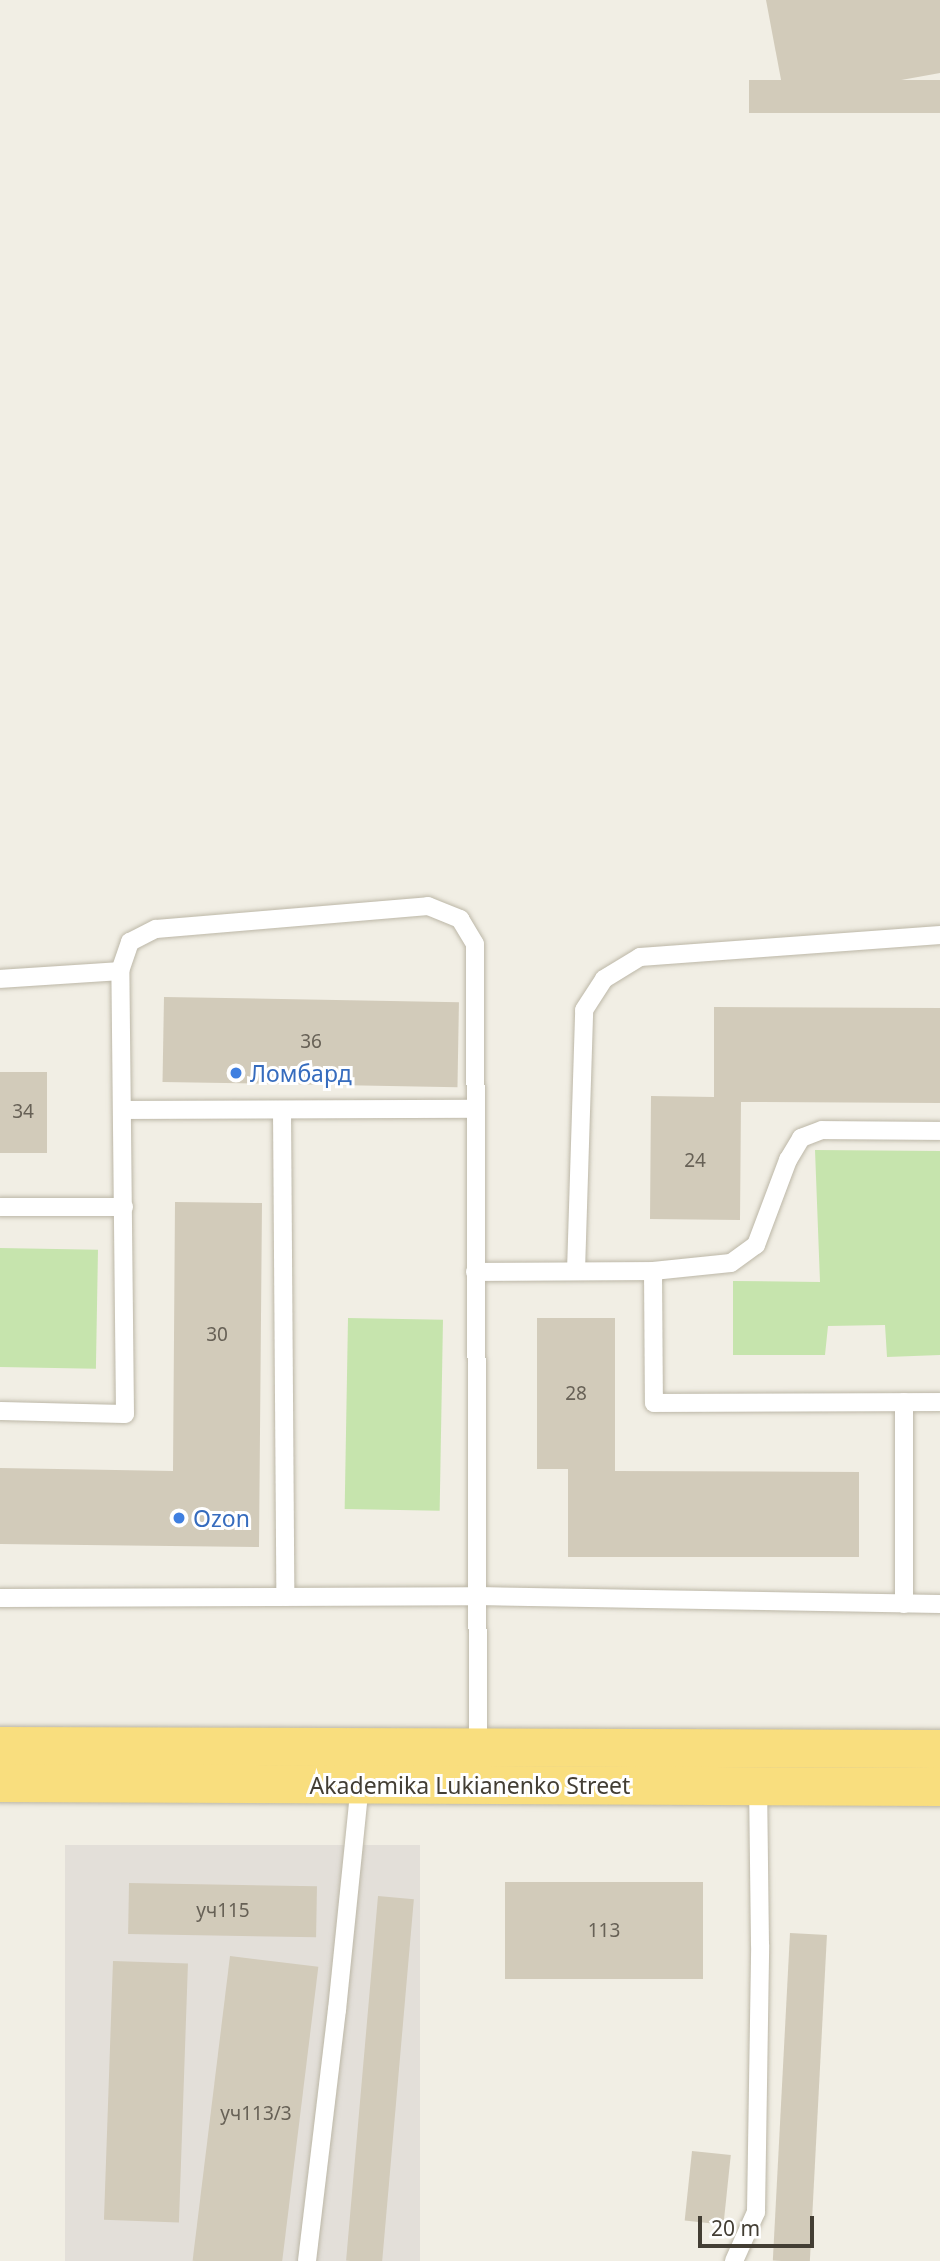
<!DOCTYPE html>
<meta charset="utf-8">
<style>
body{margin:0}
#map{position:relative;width:940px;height:2261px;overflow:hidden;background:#f1eee4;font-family:"Noto Sans",sans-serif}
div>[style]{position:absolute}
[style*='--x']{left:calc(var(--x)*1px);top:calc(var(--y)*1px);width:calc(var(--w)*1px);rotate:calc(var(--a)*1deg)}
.industrial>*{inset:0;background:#e3dfd9;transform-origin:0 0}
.green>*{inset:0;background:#c6e4ad;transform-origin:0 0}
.building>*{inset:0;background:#d2cbba;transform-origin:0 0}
.roads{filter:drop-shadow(0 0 2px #bcb7a7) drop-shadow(0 0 2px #bcb7a7)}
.service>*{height:18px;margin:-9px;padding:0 9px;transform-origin:9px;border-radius:9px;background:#fff}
.trunk>*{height:38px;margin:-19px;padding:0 19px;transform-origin:19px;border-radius:19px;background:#f9de7e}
.dots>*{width:19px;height:19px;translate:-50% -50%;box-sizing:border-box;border:4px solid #fff;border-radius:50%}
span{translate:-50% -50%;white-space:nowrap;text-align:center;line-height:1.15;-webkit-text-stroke:6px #fff;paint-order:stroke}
.number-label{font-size:19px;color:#676156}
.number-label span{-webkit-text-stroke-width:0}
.shop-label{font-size:23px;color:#366cbe}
.left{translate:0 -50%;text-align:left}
.street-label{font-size:23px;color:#433e34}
.scale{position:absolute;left:698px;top:2216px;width:116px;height:32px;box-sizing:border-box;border:4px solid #433e34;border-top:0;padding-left:9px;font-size:21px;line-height:24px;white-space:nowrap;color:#433e34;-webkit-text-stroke:5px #fff;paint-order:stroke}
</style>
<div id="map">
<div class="industrial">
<i style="left:65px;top:1845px;width:355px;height:416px"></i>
</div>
<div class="green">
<i style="clip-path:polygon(815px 1150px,940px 1151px,940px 1355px,887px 1357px,885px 1325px,828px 1326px,825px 1355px,733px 1355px,733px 1281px,820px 1282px)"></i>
<i style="left:0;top:1248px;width:98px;height:119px;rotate:1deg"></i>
<i style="left:348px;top:1318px;width:95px;height:191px;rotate:1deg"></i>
</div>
<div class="building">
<i style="clip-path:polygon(766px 0,940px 0,940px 73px,785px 101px)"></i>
<i style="left:940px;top:80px;width:33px;height:191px;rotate:90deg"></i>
<i style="left:164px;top:997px;width:295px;height:85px;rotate:1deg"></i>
<i style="clip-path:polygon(714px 1007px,940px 1008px,940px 1103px,741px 1102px,740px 1220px,650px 1219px,651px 1096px,714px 1097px)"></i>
<i style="left:0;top:1072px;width:47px;height:81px"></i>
<i style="clip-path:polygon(175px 1202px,262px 1203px,259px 1547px,0 1544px,0 1468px,173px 1471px)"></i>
<i style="clip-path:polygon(537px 1318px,615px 1318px,615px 1471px,859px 1472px,859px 1557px,568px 1557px,568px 1469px,537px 1469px)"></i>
<i style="left:505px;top:1882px;width:198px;height:97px"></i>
<i style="left:129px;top:1883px;width:188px;height:51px;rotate:1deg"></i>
<i style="left:378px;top:1896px;width:36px;height:366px;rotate:5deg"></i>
<i style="left:790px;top:1933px;width:37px;height:328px;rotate:3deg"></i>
<i style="left:230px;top:1956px;width:89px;height:307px;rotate:7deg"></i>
<i style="left:113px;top:1961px;width:75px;height:259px;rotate:2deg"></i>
<i style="left:692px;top:2151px;width:39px;height:70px;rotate:6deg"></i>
</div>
<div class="roads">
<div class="service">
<i style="--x:0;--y:979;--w:120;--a:-3.8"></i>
<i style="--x:123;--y:1110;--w:351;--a:-0.2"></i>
<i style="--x:282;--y:1110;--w:487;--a:89.6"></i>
<i style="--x:0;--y:1207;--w:124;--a:0"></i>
<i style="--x:576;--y:1271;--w:261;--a:-88.2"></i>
<i style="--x:584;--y:1010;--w:37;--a:-57"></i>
<i style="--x:604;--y:979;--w:42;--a:-31.4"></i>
<i style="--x:640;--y:957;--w:301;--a:-4.2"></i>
<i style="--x:653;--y:1271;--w:78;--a:-5.9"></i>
<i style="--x:731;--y:1263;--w:31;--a:-36"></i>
<i style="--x:756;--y:1245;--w:91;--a:-69.4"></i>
<i style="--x:788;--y:1160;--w:26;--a:-59"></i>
<i style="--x:801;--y:1138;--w:22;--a:-21"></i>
<i style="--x:822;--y:1130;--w:118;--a:0.5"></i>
<i style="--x:475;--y:1272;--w:178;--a:-0.3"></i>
<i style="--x:653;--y:1271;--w:132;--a:89.6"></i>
<i style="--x:654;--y:1403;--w:286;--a:-0.2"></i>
<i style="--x:0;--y:1411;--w:125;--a:1.4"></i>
<i style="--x:125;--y:1414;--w:443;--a:-90.6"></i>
<i style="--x:120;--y:971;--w:31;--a:-71"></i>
<i style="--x:130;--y:942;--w:29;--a:-27"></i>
<i style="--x:156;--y:929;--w:273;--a:-4.8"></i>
<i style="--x:428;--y:906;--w:35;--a:22"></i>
<i style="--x:460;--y:919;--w:29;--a:59"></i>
<i style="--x:475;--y:944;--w:803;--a:89.79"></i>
<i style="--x:0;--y:1598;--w:477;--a:-0.2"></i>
<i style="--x:477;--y:1596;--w:463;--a:1"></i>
<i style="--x:904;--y:1604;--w:202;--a:-90"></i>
<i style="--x:307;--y:2261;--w:253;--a:-83.2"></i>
<i style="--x:337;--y:2010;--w:226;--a:-84.2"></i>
<i style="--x:734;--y:2261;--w:54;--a:-65.8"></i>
<i style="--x:756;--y:2212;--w:267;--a:-89.1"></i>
<i style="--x:760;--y:1945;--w:158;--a:-90.7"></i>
</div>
<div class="trunk">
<i style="--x:0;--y:1746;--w:940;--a:0.18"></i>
<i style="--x:0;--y:1783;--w:940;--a:0.24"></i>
</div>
</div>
<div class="dots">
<i style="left:236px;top:1073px;background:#3f7fe0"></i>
<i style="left:179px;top:1518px;background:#3f7fe0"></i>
</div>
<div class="number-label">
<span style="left:311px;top:1042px">36</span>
<span style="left:23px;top:1112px">34</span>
<span style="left:695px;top:1161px">24</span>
<span style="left:217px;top:1335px">30</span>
<span style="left:576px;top:1394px">28</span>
<span style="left:223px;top:1911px">уч115</span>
<span style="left:604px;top:1931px">113</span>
<span style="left:256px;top:2114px">уч113/3</span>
</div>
<div class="shop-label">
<span class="left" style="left:250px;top:1073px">Ломбард</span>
<span class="left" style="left:193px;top:1518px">Ozon</span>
</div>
<div class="street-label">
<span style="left:470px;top:1785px">Akademika Lukianenko Street</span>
</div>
<div class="scale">20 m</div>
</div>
